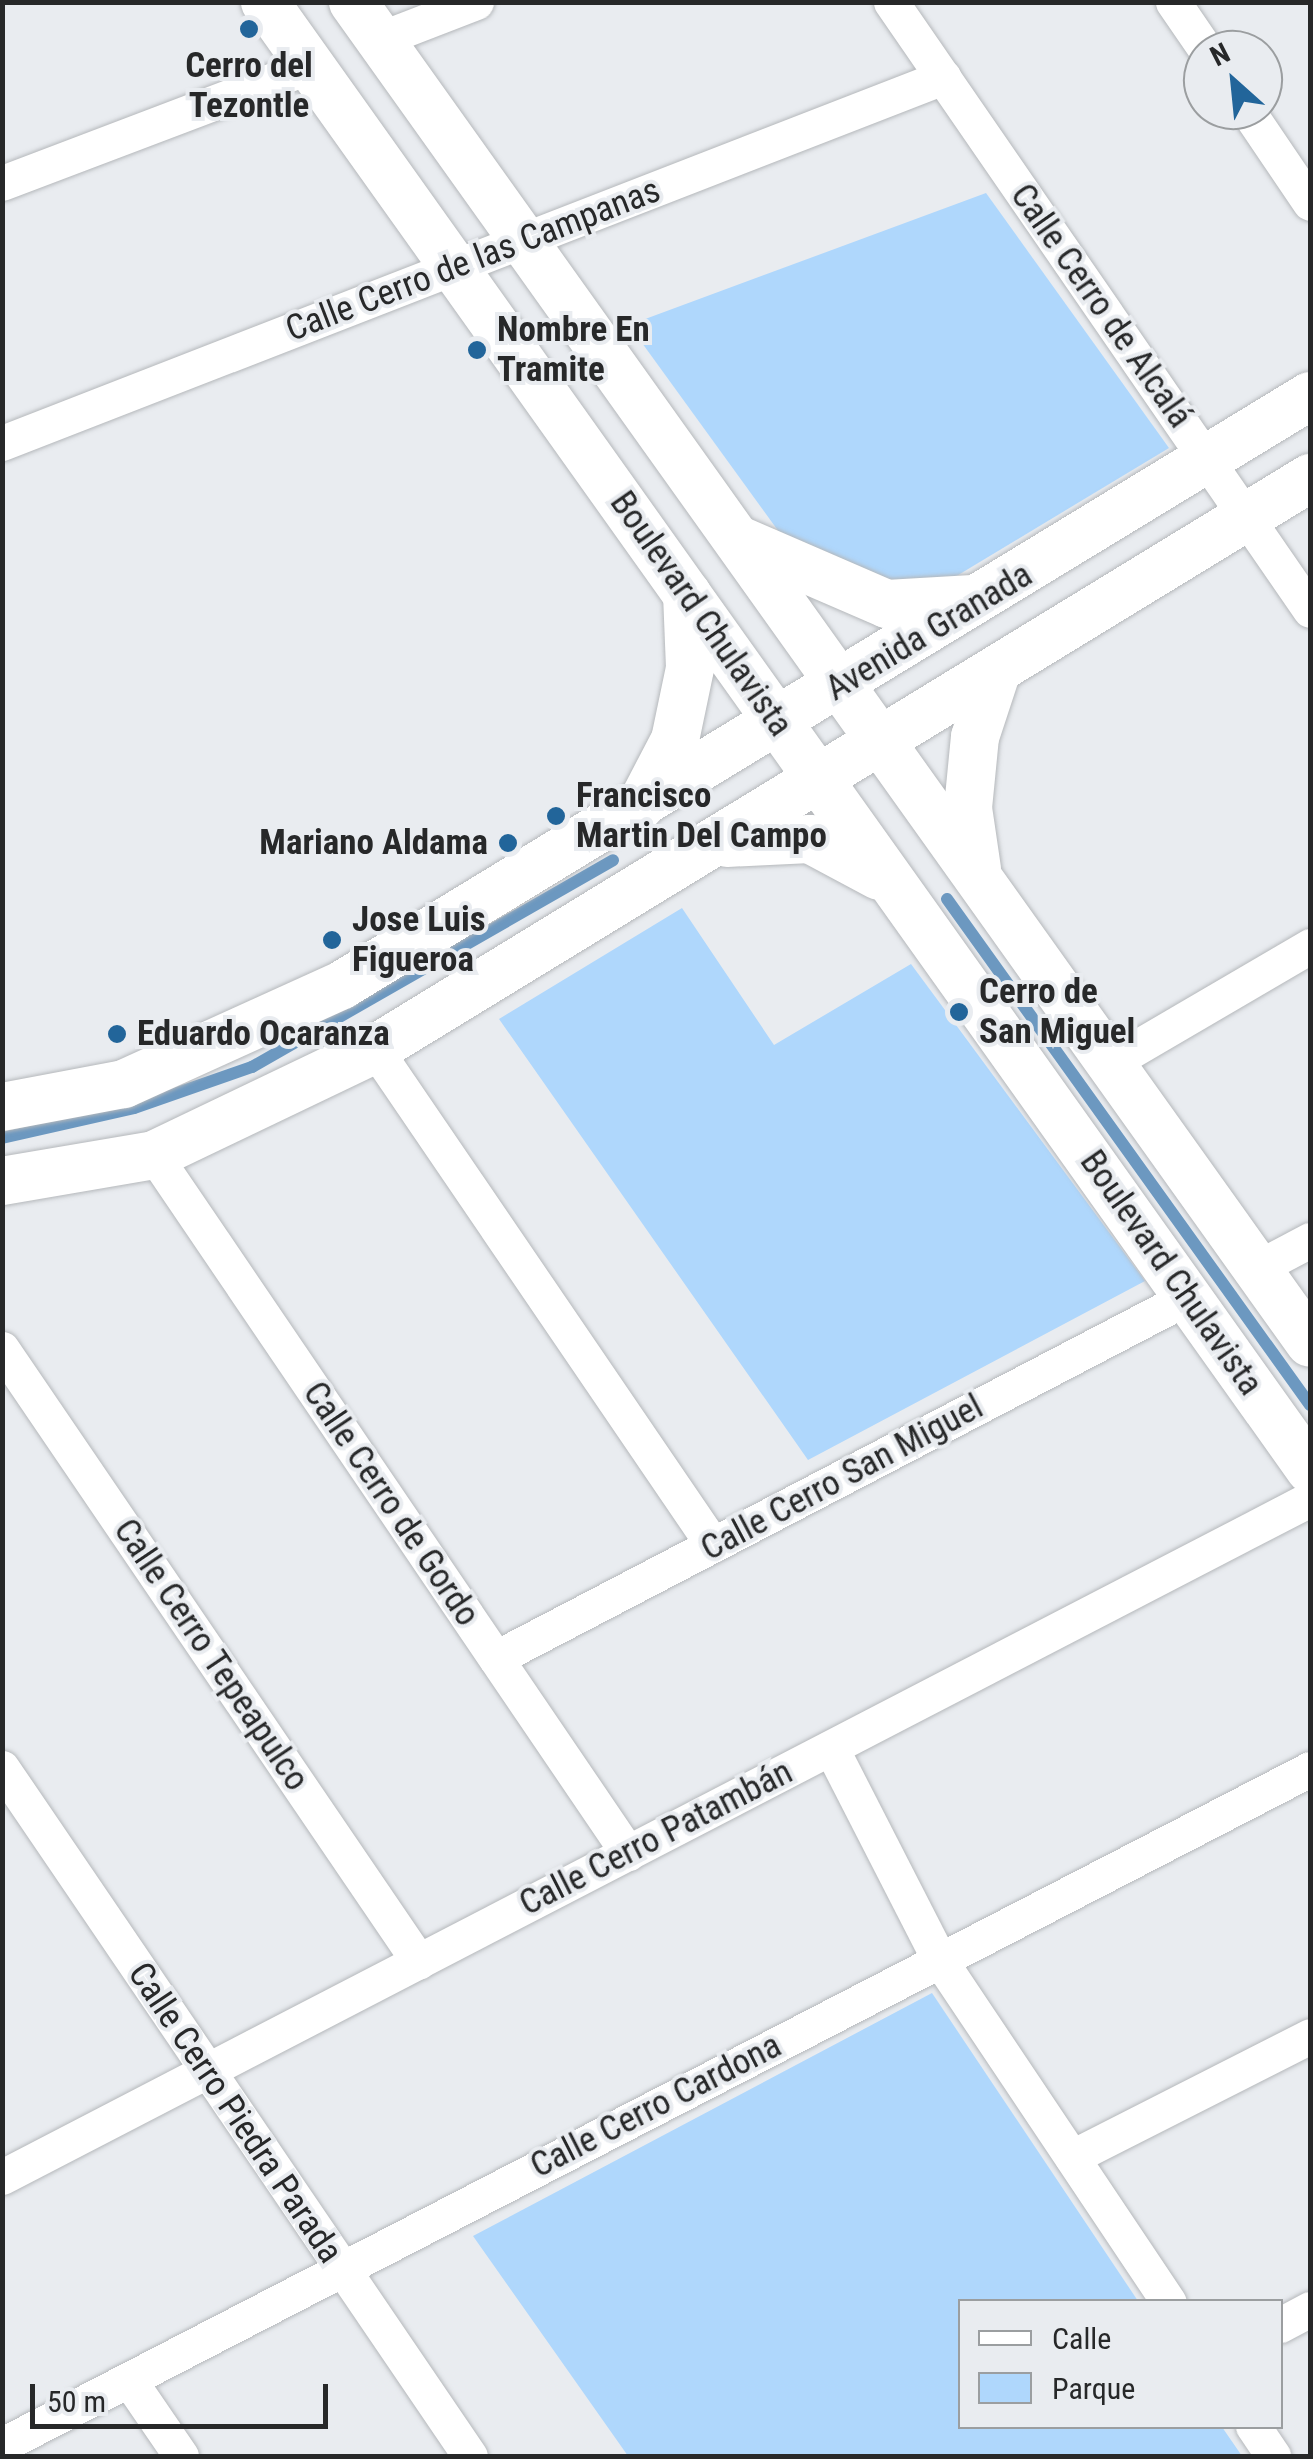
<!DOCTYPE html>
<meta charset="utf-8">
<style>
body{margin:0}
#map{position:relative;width:1313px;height:2459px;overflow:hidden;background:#e9ecf0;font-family:"Roboto Condensed",sans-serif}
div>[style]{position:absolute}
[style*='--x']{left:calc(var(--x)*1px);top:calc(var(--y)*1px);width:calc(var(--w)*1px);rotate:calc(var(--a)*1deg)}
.green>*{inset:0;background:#afd7fc}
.stream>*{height:12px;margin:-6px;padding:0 6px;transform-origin:6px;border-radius:6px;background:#6c98c0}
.roads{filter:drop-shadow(0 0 2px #b5b8bb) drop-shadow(0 0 2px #b5b8bb)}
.street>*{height:35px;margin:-17.5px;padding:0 17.5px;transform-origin:17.5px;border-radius:17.5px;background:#fff}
.secondary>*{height:48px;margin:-24px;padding:0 24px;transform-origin:24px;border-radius:24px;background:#fff}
.dots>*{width:28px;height:28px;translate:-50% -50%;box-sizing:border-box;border:5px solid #e9ecf0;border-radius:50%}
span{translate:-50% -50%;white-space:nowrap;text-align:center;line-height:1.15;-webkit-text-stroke:8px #e9ecf0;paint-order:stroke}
.poi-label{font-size:35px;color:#272829;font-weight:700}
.left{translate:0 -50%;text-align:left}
.right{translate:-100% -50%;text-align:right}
.street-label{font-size:35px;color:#272829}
.frame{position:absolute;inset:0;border:5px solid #272829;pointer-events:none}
.legend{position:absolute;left:958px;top:2299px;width:325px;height:130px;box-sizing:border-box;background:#e9ecf0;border:2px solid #9b9ea0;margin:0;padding:12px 18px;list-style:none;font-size:30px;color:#272829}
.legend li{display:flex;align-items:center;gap:20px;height:50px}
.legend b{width:50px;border:2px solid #9b9ea0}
.north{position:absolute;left:1183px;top:30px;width:100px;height:100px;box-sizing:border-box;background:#e9ecf0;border:2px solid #9b9ea0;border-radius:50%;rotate:333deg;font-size:28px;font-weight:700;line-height:40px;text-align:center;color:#272829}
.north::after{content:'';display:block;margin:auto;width:35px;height:45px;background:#22659a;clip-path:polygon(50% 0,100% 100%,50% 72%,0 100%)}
.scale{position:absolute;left:30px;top:2384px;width:298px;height:45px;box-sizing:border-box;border:5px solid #272829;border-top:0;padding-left:12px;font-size:30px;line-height:35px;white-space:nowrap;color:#272829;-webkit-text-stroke:8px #e9ecf0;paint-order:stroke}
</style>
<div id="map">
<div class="green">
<i style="clip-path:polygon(986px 193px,1169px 448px,930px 592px,863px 582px,787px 543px,629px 325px)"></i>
<i style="clip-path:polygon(682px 908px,774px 1045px,911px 964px,1145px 1281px,808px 1460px,499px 1019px)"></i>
<i style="clip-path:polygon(932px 1993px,1138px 2301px,961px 2302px,961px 2426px,1222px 2427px,1242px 2456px,628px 2456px,473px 2236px)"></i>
</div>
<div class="stream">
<i style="--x:947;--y:899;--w:623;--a:54.34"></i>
<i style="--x:2;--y:1138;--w:135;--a:-12.8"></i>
<i style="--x:134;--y:1108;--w:125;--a:-19.2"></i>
<i style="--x:252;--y:1067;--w:416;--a:-29.8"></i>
</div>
<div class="roads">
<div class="street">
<i style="--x:891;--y:2;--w:738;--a:55.43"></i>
<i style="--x:1173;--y:2;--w:58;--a:55.5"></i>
<i style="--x:380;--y:39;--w:103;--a:-21.1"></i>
<i style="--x:1247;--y:110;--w:112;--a:55.9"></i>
<i style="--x:2;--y:183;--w:329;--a:-20.8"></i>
<i style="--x:2;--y:443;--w:1010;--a:-21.25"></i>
<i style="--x:375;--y:1049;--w:600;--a:55.73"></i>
<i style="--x:1110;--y:1063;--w:232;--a:-30.3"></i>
<i style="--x:154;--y:1155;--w:844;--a:55.82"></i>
<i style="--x:1257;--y:1268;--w:60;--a:-27.8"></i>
<i style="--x:2;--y:1349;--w:741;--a:55.77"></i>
<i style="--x:496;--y:1658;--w:781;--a:-27.55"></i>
<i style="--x:831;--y:1748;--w:237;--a:62.9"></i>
<i style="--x:939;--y:1959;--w:413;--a:56.2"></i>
<i style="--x:2;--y:1768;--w:832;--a:55.78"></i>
<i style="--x:1072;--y:2157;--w:267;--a:-26.9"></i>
<i style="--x:2;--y:2177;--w:1473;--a:-27.4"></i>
<i style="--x:1280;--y:2325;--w:34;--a:-28"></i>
<i style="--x:129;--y:2380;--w:92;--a:55.6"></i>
<i style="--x:1253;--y:2426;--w:36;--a:56"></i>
<i style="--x:2;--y:2445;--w:1472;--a:-27.33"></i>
</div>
<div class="secondary">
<i style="--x:265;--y:2;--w:1801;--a:54.54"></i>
<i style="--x:353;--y:2;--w:1647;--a:54.49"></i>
<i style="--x:739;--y:540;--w:161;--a:23.4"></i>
<i style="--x:887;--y:604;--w:86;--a:-3.3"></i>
<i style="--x:641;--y:805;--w:73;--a:-62.4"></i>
<i style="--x:675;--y:740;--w:74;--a:-78.2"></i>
<i style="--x:690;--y:668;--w:74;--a:-92.3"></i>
<i style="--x:727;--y:843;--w:83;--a:-2.8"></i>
<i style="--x:810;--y:839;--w:78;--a:28.2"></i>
<i style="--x:977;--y:869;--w:62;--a:-98.4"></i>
<i style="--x:968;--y:808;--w:71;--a:-84.4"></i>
<i style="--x:975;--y:737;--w:71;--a:-71.8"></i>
<i style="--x:2;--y:1107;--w:124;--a:-10.7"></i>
<i style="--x:124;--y:1084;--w:239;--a:-24.4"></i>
<i style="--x:342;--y:985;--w:1133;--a:-31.32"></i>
<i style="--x:2;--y:1181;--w:154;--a:-9.7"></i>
<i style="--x:154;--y:1155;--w:245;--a:-25.6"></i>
<i style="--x:375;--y:1049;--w:1096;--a:-31.41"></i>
</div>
</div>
<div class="dots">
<i style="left:249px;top:29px;background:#22659a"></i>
<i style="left:477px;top:350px;background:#22659a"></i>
<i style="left:556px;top:816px;background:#22659a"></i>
<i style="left:508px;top:843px;background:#22659a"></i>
<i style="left:332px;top:940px;background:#22659a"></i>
<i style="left:959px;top:1012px;background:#22659a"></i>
<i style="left:117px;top:1034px;background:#22659a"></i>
</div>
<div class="poi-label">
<span style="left:249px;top:86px">Cerro del<br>Tezontle</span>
<span class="left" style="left:497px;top:350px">Nombre En<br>Tramite</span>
<span class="left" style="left:576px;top:816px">Francisco<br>Martin Del Campo</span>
<span class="right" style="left:488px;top:843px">Mariano Aldama</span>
<span class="left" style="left:352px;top:940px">Jose Luis<br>Figueroa</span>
<span class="left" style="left:979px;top:1012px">Cerro de<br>San Miguel</span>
<span class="left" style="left:137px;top:1034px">Eduardo Ocaranza</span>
</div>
<div class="street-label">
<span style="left:473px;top:260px;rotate:-21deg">Calle Cerro de las Campanas</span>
<span style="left:1101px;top:306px;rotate:55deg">Calle Cerro de Alcalá</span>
<span style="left:701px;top:614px;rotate:55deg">Boulevard Chulavista</span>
<span style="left:929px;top:632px;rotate:-31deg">Avenida Granada</span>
<span style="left:1171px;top:1273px;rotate:55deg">Boulevard Chulavista</span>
<span style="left:842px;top:1478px;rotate:-28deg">Calle Cerro San Miguel</span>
<span style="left:391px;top:1504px;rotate:56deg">Calle Cerro de Gordo</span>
<span style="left:211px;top:1655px;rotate:56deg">Calle Cerro Tepeapulco</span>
<span style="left:656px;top:1838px;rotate:-27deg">Calle Cerro Patambán</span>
<span style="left:656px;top:2106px;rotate:-27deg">Calle Cerro Cardona</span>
<span style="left:235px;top:2113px;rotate:56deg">Calle Cerro Piedra Parada</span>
</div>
<div class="frame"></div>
<ul class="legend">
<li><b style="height:12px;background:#fff"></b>Calle</li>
<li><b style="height:28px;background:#afd7fc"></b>Parque</li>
</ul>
<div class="north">N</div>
<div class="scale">50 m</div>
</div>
